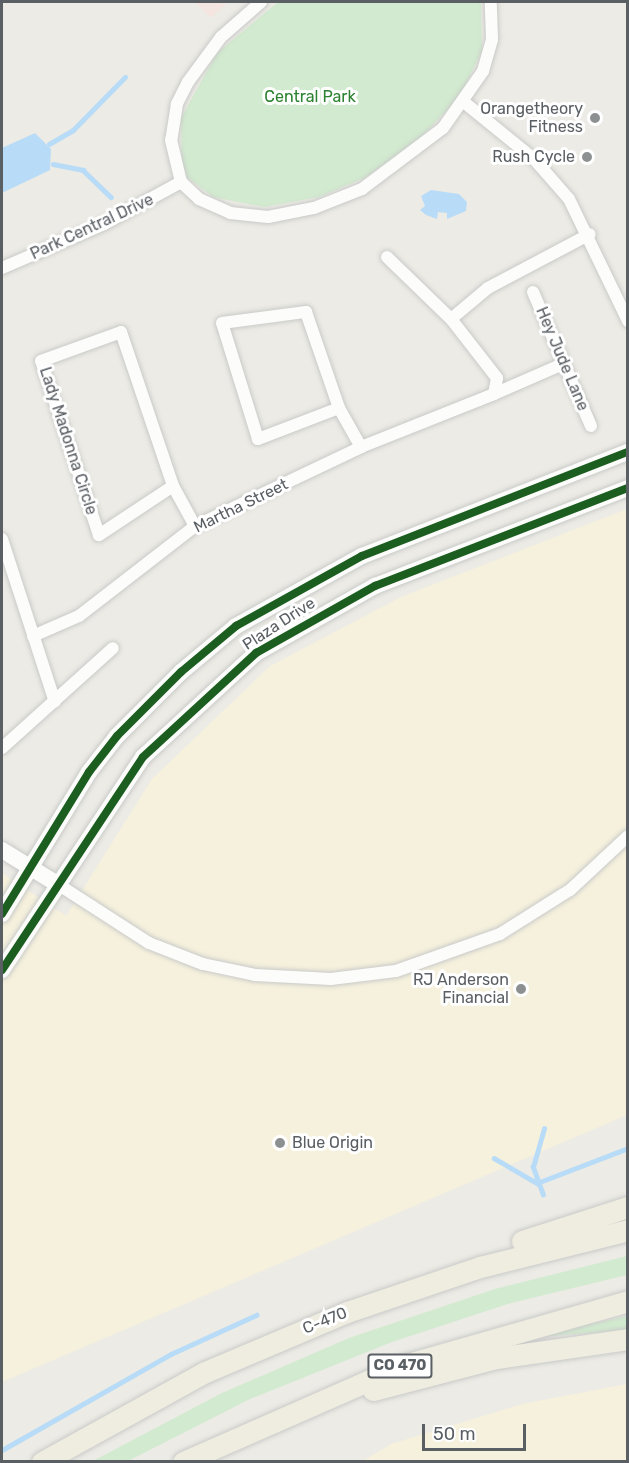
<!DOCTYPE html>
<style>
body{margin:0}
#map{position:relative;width:629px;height:1463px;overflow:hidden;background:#ecebe5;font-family:Rubik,sans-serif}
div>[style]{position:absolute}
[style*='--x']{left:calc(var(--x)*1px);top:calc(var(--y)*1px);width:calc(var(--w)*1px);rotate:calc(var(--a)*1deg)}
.commercial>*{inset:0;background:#f6f1dd}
.medical>*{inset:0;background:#f5e5e0}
.green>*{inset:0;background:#d2eacf}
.water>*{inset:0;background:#b8dcf7}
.stream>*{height:4.5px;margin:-2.25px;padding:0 2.25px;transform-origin:2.25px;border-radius:2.25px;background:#b8dcf7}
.roads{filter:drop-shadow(0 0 2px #c9cac9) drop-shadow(0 0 2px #c9cac9)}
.street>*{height:12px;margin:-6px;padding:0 6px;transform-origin:6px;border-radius:6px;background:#fcfcfb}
.secondary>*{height:16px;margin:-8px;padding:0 8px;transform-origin:8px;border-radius:8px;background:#fcfcfb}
.highway>*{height:21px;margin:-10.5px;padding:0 10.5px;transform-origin:10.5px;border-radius:10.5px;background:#efece0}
.cycleway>*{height:8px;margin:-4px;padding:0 4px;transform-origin:4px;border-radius:4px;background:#1b5e20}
.dots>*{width:16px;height:16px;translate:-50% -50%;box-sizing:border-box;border:3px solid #fff;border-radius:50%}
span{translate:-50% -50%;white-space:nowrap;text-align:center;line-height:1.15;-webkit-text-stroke:6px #fff;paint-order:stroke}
.shield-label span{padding:2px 4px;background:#fff;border:2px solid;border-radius:4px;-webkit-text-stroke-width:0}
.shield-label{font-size:15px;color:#5a5f64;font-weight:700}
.park-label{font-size:16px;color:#2c8231}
.poi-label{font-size:16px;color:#5a5f64}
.right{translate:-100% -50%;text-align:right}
.left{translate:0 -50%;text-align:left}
.street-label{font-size:16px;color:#5a5f64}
.frame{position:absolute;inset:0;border:3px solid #5a5f64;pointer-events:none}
.scale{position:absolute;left:422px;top:1424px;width:104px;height:27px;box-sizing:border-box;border:3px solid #5a5f64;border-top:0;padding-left:8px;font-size:18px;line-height:21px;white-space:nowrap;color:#5a5f64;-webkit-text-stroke:4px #fff;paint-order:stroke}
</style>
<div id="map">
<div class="commercial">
<i style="clip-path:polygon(627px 509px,627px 1115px,2px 1382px,2px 873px,66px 916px,152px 779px,270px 666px,401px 597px)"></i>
<i style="clip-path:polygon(627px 1384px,627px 1461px,363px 1461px,391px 1444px,522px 1404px)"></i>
</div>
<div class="medical">
<i style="clip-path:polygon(195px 2px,228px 2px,211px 18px)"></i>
</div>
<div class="green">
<i style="clip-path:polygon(278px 2px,481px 2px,482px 51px,460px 96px,413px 146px,364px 178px,319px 197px,264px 207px,213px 197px,182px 173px,181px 118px,217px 53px)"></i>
<i style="clip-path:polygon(627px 1256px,627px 1275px,511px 1303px,392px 1342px,250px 1399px,128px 1461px,93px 1461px,222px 1393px,349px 1338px,495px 1289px)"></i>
<i style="clip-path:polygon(627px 1316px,627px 1330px,539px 1337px,585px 1325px)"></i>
</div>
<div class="water">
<i style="clip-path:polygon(35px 133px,51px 149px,50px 170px,2px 193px,2px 148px)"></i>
<i style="clip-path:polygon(431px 190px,459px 194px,467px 202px,466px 211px,447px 219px,447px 213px,438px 212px,437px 219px,426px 215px,420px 210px,425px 206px,421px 196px)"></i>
</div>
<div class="stream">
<i style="--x:49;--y:144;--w:28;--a:-30"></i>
<i style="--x:73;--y:130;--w:74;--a:-45.5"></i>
<i style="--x:53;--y:164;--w:31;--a:11"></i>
<i style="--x:83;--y:170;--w:39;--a:44"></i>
<i style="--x:494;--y:1158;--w:50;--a:30.2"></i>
<i style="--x:537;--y:1183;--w:97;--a:-21"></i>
<i style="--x:543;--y:1195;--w:30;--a:-110"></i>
<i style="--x:533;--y:1167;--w:40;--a:-74"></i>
<i style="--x:2;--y:1450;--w:194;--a:-29.6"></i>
<i style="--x:171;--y:1354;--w:94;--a:-24.6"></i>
</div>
<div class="roads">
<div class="street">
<i style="--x:261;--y:2;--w:53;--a:138.8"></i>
<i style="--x:221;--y:37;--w:56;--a:126.3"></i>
<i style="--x:188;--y:82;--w:25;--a:117"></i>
<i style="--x:177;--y:104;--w:36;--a:99"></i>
<i style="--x:171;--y:140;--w:43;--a:76.6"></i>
<i style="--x:181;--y:182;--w:25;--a:43"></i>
<i style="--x:199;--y:199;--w:34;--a:24"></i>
<i style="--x:230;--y:213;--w:38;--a:6"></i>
<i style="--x:268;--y:217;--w:47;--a:-11.1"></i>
<i style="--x:314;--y:208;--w:52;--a:-21.6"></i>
<i style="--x:362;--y:189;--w:101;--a:-37"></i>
<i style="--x:443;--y:128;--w:70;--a:-54.9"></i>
<i style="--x:483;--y:71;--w:33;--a:-74"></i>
<i style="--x:492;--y:39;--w:37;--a:-92"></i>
<i style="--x:465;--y:103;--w:89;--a:39.1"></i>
<i style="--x:534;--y:159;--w:53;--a:48.8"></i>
<i style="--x:569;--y:199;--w:136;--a:64.2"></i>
<i style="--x:387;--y:257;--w:89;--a:44.1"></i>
<i style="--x:2;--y:268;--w:111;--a:-23.3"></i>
<i style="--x:104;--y:224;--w:88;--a:-28.6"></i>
<i style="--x:533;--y:292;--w:146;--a:66.6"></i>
<i style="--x:494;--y:394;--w:77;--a:-23.6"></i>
<i style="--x:339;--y:408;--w:87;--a:159.1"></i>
<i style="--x:258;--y:439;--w:121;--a:-107.2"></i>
<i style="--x:222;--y:323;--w:85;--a:-7.5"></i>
<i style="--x:306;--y:312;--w:102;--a:71"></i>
<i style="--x:339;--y:408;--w:45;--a:60.6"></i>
<i style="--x:173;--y:486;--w:89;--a:146.5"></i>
<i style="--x:99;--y:535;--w:183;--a:-108.4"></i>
<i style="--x:41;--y:361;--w:85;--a:-19.9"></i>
<i style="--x:121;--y:332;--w:163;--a:71.3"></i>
<i style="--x:173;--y:486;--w:46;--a:61.2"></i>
<i style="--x:2;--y:539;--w:171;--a:72"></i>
<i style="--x:33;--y:636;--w:50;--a:-23.5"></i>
<i style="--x:79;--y:616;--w:147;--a:-37.8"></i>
<i style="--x:195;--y:526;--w:184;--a:-25.4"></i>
<i style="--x:361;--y:447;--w:143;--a:-21.7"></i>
<i style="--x:494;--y:394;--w:16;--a:-79"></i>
<i style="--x:497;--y:378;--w:75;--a:-127.9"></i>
<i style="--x:451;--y:319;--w:48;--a:-40"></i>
<i style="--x:488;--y:288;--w:115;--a:-27.9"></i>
<i style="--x:2;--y:748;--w:149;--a:-42"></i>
<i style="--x:59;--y:885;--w:107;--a:32.8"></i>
<i style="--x:149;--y:943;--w:58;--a:21.3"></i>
<i style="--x:203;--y:964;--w:53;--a:11.9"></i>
<i style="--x:255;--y:975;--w:76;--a:3"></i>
<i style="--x:331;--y:979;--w:65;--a:-7"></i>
<i style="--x:396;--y:971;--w:110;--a:-19.6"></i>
<i style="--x:500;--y:934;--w:83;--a:-32.2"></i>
<i style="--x:570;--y:890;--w:79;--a:-43"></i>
</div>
<div class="secondary">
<i style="--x:2;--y:850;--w:67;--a:31.6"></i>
<i style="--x:2;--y:914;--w:167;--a:-58.5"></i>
<i style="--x:89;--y:772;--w:46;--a:-52.1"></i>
<i style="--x:117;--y:736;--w:91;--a:-45"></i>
<i style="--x:181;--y:672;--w:72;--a:-39.9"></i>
<i style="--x:236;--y:626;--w:144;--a:-29.1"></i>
<i style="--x:362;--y:556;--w:286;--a:-21.4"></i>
<i style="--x:2;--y:970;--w:255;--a:-56.5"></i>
<i style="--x:143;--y:757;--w:154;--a:-42.6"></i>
<i style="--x:256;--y:653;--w:137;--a:-29.4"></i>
<i style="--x:375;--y:586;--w:271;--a:-21.2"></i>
</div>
<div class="highway">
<i style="--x:522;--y:1241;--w:111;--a:-17.8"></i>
<i style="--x:373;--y:1390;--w:127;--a:-14.6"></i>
<i style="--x:496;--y:1358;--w:133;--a:-8.2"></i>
<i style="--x:42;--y:1462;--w:184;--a:-28.9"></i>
<i style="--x:203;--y:1373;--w:156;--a:-23"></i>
<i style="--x:347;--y:1312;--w:140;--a:-18.7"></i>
<i style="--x:480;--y:1267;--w:153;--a:-14"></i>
<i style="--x:183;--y:1462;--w:241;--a:-23.7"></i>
<i style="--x:404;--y:1365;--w:233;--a:-15.9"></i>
</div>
</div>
<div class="cycleway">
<i style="--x:2;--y:914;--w:167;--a:-58.5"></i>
<i style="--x:89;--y:772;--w:46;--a:-52.1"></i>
<i style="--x:117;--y:736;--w:91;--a:-45"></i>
<i style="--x:181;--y:672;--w:72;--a:-39.9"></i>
<i style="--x:236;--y:626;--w:144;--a:-29.1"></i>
<i style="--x:362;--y:556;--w:286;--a:-21.4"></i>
<i style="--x:2;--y:970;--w:255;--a:-56.5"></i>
<i style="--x:143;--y:757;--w:154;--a:-42.6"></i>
<i style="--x:256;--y:653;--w:137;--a:-29.4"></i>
<i style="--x:375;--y:586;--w:271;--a:-21.2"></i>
</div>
<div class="dots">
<i style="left:595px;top:118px;background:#8d9091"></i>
<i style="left:587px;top:157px;background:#8d9091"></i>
<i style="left:521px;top:989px;background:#8d9091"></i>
<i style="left:280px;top:1143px;background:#8d9091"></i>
</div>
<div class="shield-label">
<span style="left:400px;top:1366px">CO 470</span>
</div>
<div class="park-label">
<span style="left:310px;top:97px">Central Park</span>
</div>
<div class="poi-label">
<span class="right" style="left:583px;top:118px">Orangetheory<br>Fitness</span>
<span class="right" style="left:575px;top:157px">Rush Cycle</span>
<span class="right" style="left:509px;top:989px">RJ Anderson<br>Financial</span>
<span class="left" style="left:292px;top:1143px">Blue Origin</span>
</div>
<div class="street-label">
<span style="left:92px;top:227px;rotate:-25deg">Park Central Drive</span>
<span style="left:562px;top:359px;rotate:67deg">Hey Jude Lane</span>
<span style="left:68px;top:441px;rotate:72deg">Lady Madonna Circle</span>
<span style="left:241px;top:506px;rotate:-26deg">Martha Street</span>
<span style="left:279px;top:624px;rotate:-33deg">Plaza Drive</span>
<span style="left:325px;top:1321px;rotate:-22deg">C-470</span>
</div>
<div class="frame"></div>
<div class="scale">50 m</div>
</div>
